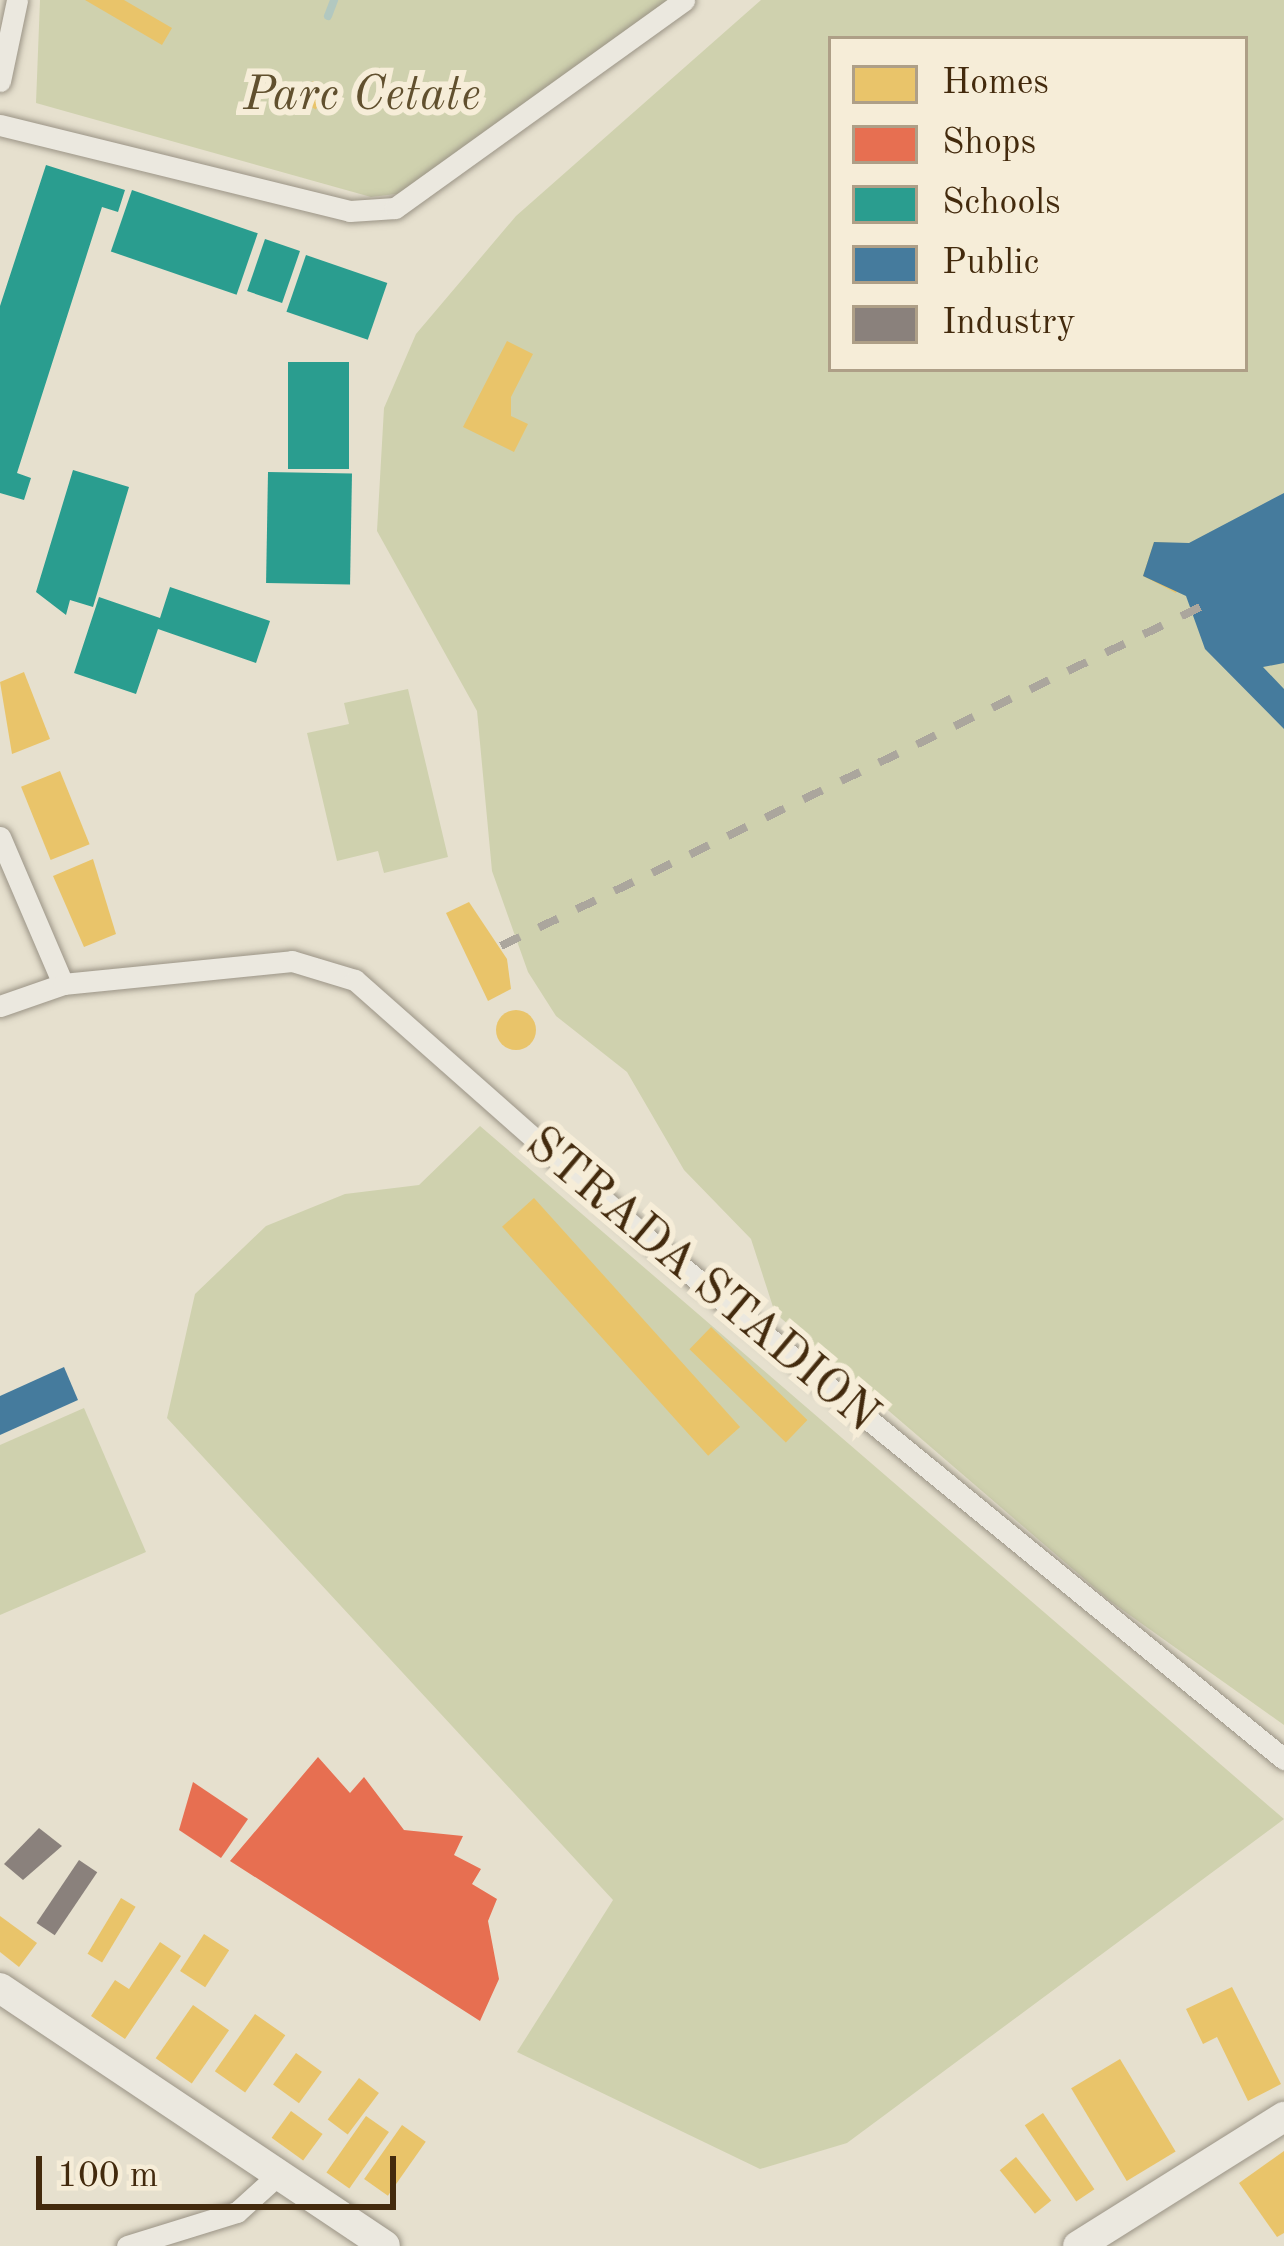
<!DOCTYPE html>
<style>
body{margin:0}
#map{position:relative;width:1284px;height:2246px;overflow:hidden;background:#e6e0ce;font-family:"Old Standard TT",serif}
div>[style]{position:absolute}
[style*='--x']{left:calc(var(--x)*1px);top:calc(var(--y)*1px);width:calc(var(--w)*1px);rotate:calc(var(--a)*1deg)}
.green>*{inset:0;background:#cfd1ae}
.homes>*{inset:0;background:#e9c46a;transform-origin:0 0}
.round{border-radius:50%}
.shops>*{inset:0;background:#e76f51}
.schools>*{inset:0;background:#2a9d8f;transform-origin:0 0}
.public>*{inset:0;background:#457b9d}
.industry>*{inset:0;background:#8a817c;transform-origin:0 0}
.stream>*{height:8px;margin:-4px;padding:0 4px;transform-origin:4px;border-radius:4px;background:#b2c8c0}
.roads{filter:drop-shadow(0 0 3px #9b9486) drop-shadow(0 0 3px #9b9486)}
.street>*{height:21px;margin:-10.5px;padding:0 10.5px;transform-origin:10.5px;border-radius:10.5px;background:#ebe8df}
.secondary>*{height:30px;margin:-15px;padding:0 15px;transform-origin:15px;border-radius:15px;background:#ebe8df}
.rail>*{height:8px;margin-top:-4px;transform-origin:0;background:repeating-linear-gradient(90deg,#aba69d 0 21px,transparent 0 42px)}
span{translate:-50% -50%;white-space:nowrap;text-align:center;line-height:1.15;-webkit-text-stroke:12px #f6edd8;paint-order:stroke}
.park-label{font-size:48px;color:#61502e;font-style:italic}
.street-label{font-size:48px;color:#432a0d}
.legend{position:absolute;left:828px;top:36px;width:420px;height:336px;box-sizing:border-box;background:#f6edd8;border:3px solid #ae9f87;margin:0;padding:15px 21px;list-style:none;font-size:36px;color:#432a0d}
.legend li{display:flex;align-items:center;gap:24px;height:60px}
.legend b{width:60px;border:3px solid #ae9f87}
.scale{position:absolute;left:36px;top:2156px;width:360px;height:54px;box-sizing:border-box;border:6px solid #432a0d;border-top:0;padding-left:15px;font-size:36px;line-height:42px;white-space:nowrap;color:#432a0d;-webkit-text-stroke:9px #f6edd8;paint-order:stroke}
</style>
<div id="map">
<div class="green">
<i style="clip-path:polygon(40px 0,668px 0,404px 193px,371px 197px,36px 103px)"></i>
<i style="clip-path:polygon(evenodd,761px 0,1284px 0,1284px 1725px,1110px 1601px,775px 1313px,751px 1239px,684px 1170px,627px 1072px,556px 1016px,528px 972px,492px 871px,477px 711px,377px 531px,384px 408px,416px 334px,516px 216px,761px 0,831px 39px,1245px 39px,1245px 369px,831px 369px,831px 39px)"></i>
<i style="clip-path:polygon(408px 689px,448px 857px,384px 873px,378px 851px,337px 861px,307px 733px,349px 724px,344px 703px)"></i>
<i style="clip-path:polygon(480px 1126px,1284px 1819px,847px 2143px,760px 2169px,517px 2052px,613px 1900px,167px 1418px,195px 1294px,266px 1226px,345px 1194px,419px 1185px)"></i>
<i style="clip-path:polygon(84px 1408px,146px 1552px,0 1615px,0 1445px)"></i>
</div>
<div class="homes">
<i style="clip-path:polygon(85px 0,124px 0,172px 28px,162px 45px)"></i>
<i style="left:313px;top:81px;width:17px;height:23px;rotate:31deg"></i>
<i style="clip-path:polygon(507px 341px,533px 354px,511px 397px,511px 416px,528px 424px,514px 452px,463px 427px)"></i>
<i style="clip-path:polygon(1284px 494px,1181px 555px,1163px 555px,1159px 571px,1181px 582px,1176px 593px,1143px 576px,1154px 542px,1189px 544px)"></i>
<i style="clip-path:polygon(24px 672px,50px 739px,12px 754px,0 682px)"></i>
<i style="left:60px;top:771px;width:79px;height:42px;rotate:68deg"></i>
<i style="clip-path:polygon(93px 859px,116px 934px,84px 947px,53px 876px)"></i>
<i style="clip-path:polygon(469px 902px,507px 959px,511px 989px,488px 1001px,446px 913px)"></i>
<i class="round" style="left:496px;top:1010px;width:40px;height:40px"></i>
<i style="left:534px;top:1198px;width:308px;height:43px;rotate:48deg"></i>
<i style="left:711px;top:1327px;width:134px;height:31px;rotate:44deg"></i>
<i style="left:121px;top:1898px;width:17px;height:65px;rotate:31deg"></i>
<i style="clip-path:polygon(0 1916px,37px 1943px,19px 1967px,0 1952px)"></i>
<i style="left:204px;top:1934px;width:30px;height:44px;rotate:33deg"></i>
<i style="clip-path:polygon(160px 1942px,181px 1956px,125px 2039px,91px 2016px,115px 1980px,129px 1989px)"></i>
<i style="clip-path:polygon(1232px 1987px,1281px 2084px,1248px 2101px,1217px 2037px,1203px 2044px,1186px 2009px)"></i>
<i style="left:193px;top:2005px;width:44px;height:65px;rotate:35deg"></i>
<i style="left:255px;top:2014px;width:37px;height:70px;rotate:35deg"></i>
<i style="left:296px;top:2053px;width:32px;height:39px;rotate:36deg"></i>
<i style="left:1120px;top:2059px;width:108px;height:57px;rotate:59deg"></i>
<i style="left:359px;top:2078px;width:25px;height:52px;rotate:37deg"></i>
<i style="left:291px;top:2111px;width:39px;height:33px;rotate:36deg"></i>
<i style="left:1043px;top:2113px;width:92px;height:22px;rotate:56deg"></i>
<i style="left:366px;top:2116px;width:28px;height:69px;rotate:35deg"></i>
<i style="left:402px;top:2125px;width:29px;height:66px;rotate:35deg"></i>
<i style="clip-path:polygon(1284px 2151px,1284px 2233px,1277px 2237px,1239px 2183px)"></i>
<i style="left:1016px;top:2157px;width:56px;height:21px;rotate:51deg"></i>
</div>
<div class="shops">
<i style="clip-path:polygon(318px 1757px,350px 1793px,364px 1777px,404px 1830px,463px 1836px,454px 1855px,481px 1869px,472px 1884px,497px 1899px,488px 1921px,499px 1979px,480px 2021px,230px 1861px)"></i>
<i style="clip-path:polygon(193px 1782px,248px 1819px,221px 1858px,179px 1830px)"></i>
</div>
<div class="schools">
<i style="clip-path:polygon(46px 165px,125px 190px,118px 212px,102px 207px,17px 473px,31px 478px,24px 500px,0 493px,0 306px)"></i>
<i style="left:132px;top:190px;width:133px;height:65px;rotate:19deg"></i>
<i style="left:265px;top:239px;width:37px;height:55px;rotate:19deg"></i>
<i style="left:306px;top:255px;width:86px;height:60px;rotate:19deg"></i>
<i style="left:288px;top:362px;width:61px;height:107px"></i>
<i style="clip-path:polygon(73px 470px,129px 487px,93px 607px,70px 600px,66px 615px,36px 592px)"></i>
<i style="left:268px;top:472px;width:84px;height:111px;rotate:1deg"></i>
<i style="clip-path:polygon(170px 587px,270px 621px,256px 663px,158px 629px,136px 694px,74px 673px,99px 597px,160px 618px)"></i>
</div>
<div class="public">
<i style="clip-path:polygon(1284px 493px,1284px 663px,1263px 667px,1284px 689px,1284px 729px,1205px 649px,1186px 596px,1143px 576px,1154px 542px,1189px 543px)"></i>
<i style="clip-path:polygon(64px 1367px,78px 1400px,0 1435px,0 1396px)"></i>
</div>
<div class="industry">
<i style="clip-path:polygon(39px 1828px,62px 1846px,23px 1880px,4px 1864px)"></i>
<i style="left:79px;top:1860px;width:22px;height:76px;rotate:34deg"></i>
</div>
<div class="stream">
<i style="--x:328;--y:16;--w:17;--a:-69"></i>
</div>
<div class="roads">
<div class="street">
<i style="--x:0;--y:81;--w:83;--a:-78.1"></i>
<i style="--x:0;--y:125;--w:360;--a:13.8"></i>
<i style="--x:350;--y:211;--w:45;--a:-3.8"></i>
<i style="--x:395;--y:208;--w:356;--a:-35.7"></i>
<i style="--x:0;--y:837;--w:160;--a:66.8"></i>
<i style="--x:0;--y:1006;--w:67;--a:-19.2"></i>
<i style="--x:63;--y:984;--w:230;--a:-5.7"></i>
<i style="--x:292;--y:961;--w:66;--a:16.8"></i>
<i style="--x:355;--y:980;--w:386;--a:41.5"></i>
<i style="--x:644;--y:1236;--w:827;--a:39.26"></i>
<i style="--x:127;--y:2246;--w:115;--a:-17.2"></i>
<i style="--x:237;--y:2212;--w:57;--a:-42.1"></i>
</div>
<div class="secondary">
<i style="--x:0;--y:1988;--w:463;--a:33.8"></i>
<i style="--x:1078;--y:2246;--w:243;--a:-32.1"></i>
</div>
</div>
<div class="rail">
<i style="--x:501;--y:946;--w:777;--a:-25.87"></i>
</div>
<div class="park-label">
<span style="left:362px;top:97px">Parc Cetate</span>
</div>
<div class="street-label">
<span style="left:701px;top:1281px;rotate:40deg">STRADA STADION</span>
</div>
<ul class="legend">
<li><b style="height:33px;background:#e9c46a"></b>Homes</li>
<li><b style="height:33px;background:#e76f51"></b>Shops</li>
<li><b style="height:33px;background:#2a9d8f"></b>Schools</li>
<li><b style="height:33px;background:#457b9d"></b>Public</li>
<li><b style="height:33px;background:#8a817c"></b>Industry</li>
</ul>
<div class="scale">100 m</div>
</div>
